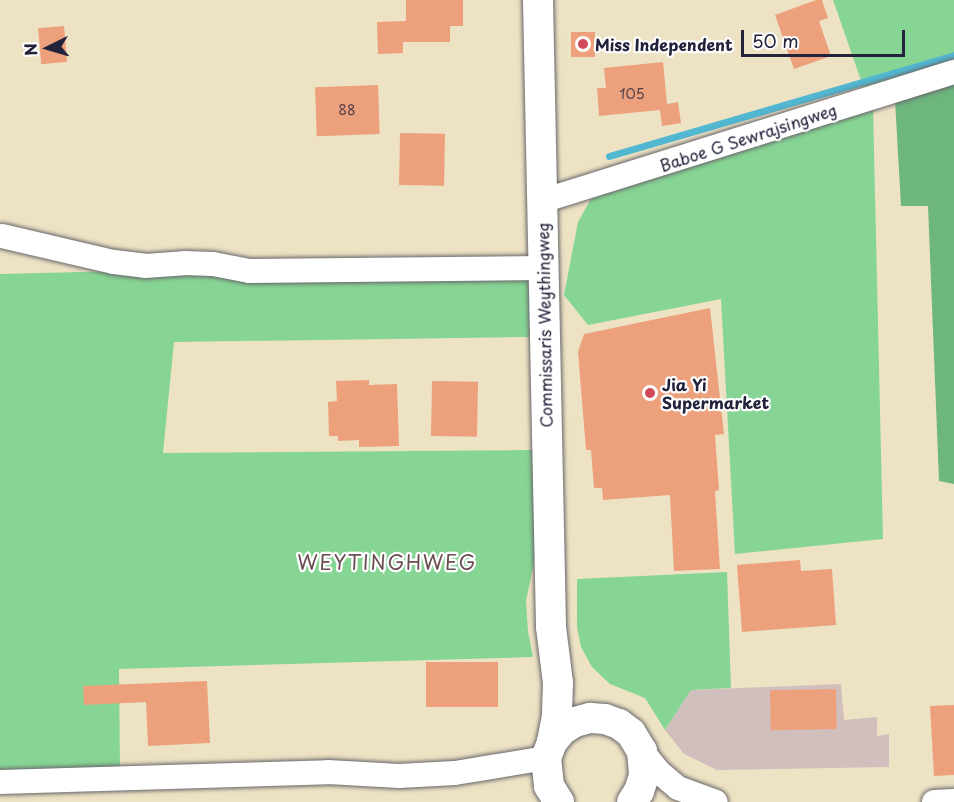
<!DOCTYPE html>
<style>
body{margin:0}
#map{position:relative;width:954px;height:802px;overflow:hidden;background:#ede3c4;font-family:"Playpen Sans",sans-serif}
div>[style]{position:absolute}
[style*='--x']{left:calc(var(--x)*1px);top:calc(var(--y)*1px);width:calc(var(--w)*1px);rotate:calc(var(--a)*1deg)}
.industrial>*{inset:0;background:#d1bfbd}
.green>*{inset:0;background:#87d594}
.forest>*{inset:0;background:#6db67e}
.stream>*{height:7px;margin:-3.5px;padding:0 3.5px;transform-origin:3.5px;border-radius:3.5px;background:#52b7d1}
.building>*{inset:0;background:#eda07c;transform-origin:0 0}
.roads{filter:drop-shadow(0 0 2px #69666b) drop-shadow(0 0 2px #69666b)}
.minor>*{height:24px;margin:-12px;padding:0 12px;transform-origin:12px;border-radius:12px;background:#fff}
.major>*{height:30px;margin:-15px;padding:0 15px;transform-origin:15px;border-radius:15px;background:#fff}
.dots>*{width:16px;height:16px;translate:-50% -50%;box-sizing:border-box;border:3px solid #fff;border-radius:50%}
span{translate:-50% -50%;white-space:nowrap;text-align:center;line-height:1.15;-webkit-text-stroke:4.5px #fff;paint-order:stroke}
.number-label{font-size:14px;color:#55424b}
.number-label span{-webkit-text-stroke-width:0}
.poi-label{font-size:16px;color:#22223b;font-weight:700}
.left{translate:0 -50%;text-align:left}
.street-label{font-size:16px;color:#22223b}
.quarter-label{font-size:20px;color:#694e52;letter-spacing:1.5px}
.north{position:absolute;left:18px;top:18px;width:60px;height:60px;-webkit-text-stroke:4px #fff;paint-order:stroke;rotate:265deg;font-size:16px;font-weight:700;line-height:24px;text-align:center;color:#22223b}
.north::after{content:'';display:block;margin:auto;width:21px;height:27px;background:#22223b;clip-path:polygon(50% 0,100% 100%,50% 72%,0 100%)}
.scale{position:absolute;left:741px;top:30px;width:164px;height:27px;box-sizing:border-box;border:3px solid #22223b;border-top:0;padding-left:8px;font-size:18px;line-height:21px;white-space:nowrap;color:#22223b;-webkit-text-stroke:4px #fff;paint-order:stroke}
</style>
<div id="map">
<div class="industrial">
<i style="clip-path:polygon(841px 684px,844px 720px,877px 717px,877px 736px,889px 734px,889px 767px,717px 770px,684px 754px,665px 730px,691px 690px)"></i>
</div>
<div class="green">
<i style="clip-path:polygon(833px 0,954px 0,954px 63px,864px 89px)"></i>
<i style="clip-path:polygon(873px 107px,883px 539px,735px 554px,721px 299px,588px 325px,564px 295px,578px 222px,593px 195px)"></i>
<i style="clip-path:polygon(529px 261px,531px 337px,174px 342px,163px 453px,534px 450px,536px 553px,526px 601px,528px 631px,533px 657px,119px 669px,120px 770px,0 770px,0 274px)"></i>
<i style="clip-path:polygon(727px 572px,731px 688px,691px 690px,665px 730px,645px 698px,610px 684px,592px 667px,581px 647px,577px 627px,577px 579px)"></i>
</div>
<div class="forest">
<i style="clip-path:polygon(954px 83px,954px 484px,939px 481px,928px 206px,901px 206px,895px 100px)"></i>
</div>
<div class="stream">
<i style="--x:609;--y:156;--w:359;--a:-16.3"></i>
</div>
<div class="building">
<i style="clip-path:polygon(406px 0,463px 0,463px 26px,450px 26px,450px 42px,403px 42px,403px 53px,378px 54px,377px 22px,406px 21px)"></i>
<i style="clip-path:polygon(816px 0,822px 0,828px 18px,819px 21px,831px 56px,794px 69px,775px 15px)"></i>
<i style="left:64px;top:26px;width:36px;height:26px;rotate:85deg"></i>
<i style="left:571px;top:32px;width:24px;height:25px"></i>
<i style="clip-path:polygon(663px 62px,667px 104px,678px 102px,681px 123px,662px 126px,660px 110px,599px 116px,597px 88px,606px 88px,604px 68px)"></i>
<i style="left:378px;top:85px;width:49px;height:63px;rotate:88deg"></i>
<i style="left:400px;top:133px;width:45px;height:52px;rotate:1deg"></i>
<i style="clip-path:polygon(710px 308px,724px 434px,715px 435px,719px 490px,715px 491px,720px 569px,674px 571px,670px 495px,603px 500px,602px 488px,594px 488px,591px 450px,586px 450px,578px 352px,584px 334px)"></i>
<i style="clip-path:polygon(369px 380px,369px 385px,397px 384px,399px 446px,359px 447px,359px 440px,338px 441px,338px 436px,329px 436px,328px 402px,337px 401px,336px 381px)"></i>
<i style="left:432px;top:381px;width:46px;height:55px;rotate:1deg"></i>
<i style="clip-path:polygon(800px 560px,801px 571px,832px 569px,836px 625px,742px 632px,737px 565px)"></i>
<i style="left:498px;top:662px;width:45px;height:72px;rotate:90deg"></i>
<i style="clip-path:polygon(207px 681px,210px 743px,148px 746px,146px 702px,84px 705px,83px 686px)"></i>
<i style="left:836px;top:689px;width:40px;height:66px;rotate:89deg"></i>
<i style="clip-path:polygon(954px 705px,954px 775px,934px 776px,930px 706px)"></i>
</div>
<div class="roads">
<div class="minor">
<i style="--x:542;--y:201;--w:432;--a:-17.4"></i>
<i style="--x:2;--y:236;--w:115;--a:13.1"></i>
<i style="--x:114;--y:262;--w:31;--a:7"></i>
<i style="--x:145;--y:266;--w:39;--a:-4"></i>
<i style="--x:184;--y:263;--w:29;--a:2"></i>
<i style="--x:213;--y:264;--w:37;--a:11"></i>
<i style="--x:249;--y:271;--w:294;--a:-0.6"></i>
<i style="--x:642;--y:751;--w:27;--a:51"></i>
<i style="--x:659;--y:772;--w:25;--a:40"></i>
<i style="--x:678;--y:788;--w:40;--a:20.2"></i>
<i style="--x:0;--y:782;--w:328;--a:-1.7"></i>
<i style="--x:328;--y:772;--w:71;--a:3.2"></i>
<i style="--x:399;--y:776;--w:56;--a:-3.1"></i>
<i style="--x:455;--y:773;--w:92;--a:-9.4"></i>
<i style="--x:934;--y:802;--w:20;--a:-3"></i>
</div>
<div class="major">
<i style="--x:538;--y:0;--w:627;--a:88.81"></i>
<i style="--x:551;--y:627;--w:56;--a:82.9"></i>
<i style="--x:558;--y:683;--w:33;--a:92"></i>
<i style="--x:557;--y:716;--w:26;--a:101"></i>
<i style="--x:559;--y:802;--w:19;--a:-122"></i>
<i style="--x:549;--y:786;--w:28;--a:-96"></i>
<i style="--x:546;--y:758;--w:17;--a:-69"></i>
<i style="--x:552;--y:742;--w:16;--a:-50"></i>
<i style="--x:562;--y:730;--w:15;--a:-32"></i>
<i style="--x:575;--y:722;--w:16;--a:-15"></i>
<i style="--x:590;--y:718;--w:15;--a:4"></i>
<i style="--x:605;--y:719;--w:15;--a:20"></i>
<i style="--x:619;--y:724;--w:15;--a:37"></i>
<i style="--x:631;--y:733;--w:21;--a:59"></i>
<i style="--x:642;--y:751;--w:25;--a:85"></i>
<i style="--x:644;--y:776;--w:16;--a:108"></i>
<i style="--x:639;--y:791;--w:13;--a:122"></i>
</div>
</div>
<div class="dots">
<i style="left:583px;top:44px;background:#d1495b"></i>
<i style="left:650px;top:393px;background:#d1495b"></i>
</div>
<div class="number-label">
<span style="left:632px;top:94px">105</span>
<span style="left:347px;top:110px">88</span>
</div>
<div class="poi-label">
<span class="left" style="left:595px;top:44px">Miss Independent</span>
<span class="left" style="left:662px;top:393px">Jia Yi<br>Supermarket</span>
</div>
<div class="street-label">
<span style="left:748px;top:137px;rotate:-18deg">Baboe G Sewrajsingweg</span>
<span style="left:544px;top:325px;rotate:-91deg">Commissaris Weythingweg</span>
</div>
<div class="quarter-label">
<span style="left:387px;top:562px">WEYTINGHWEG</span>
</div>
<div class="north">N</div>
<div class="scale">50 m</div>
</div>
